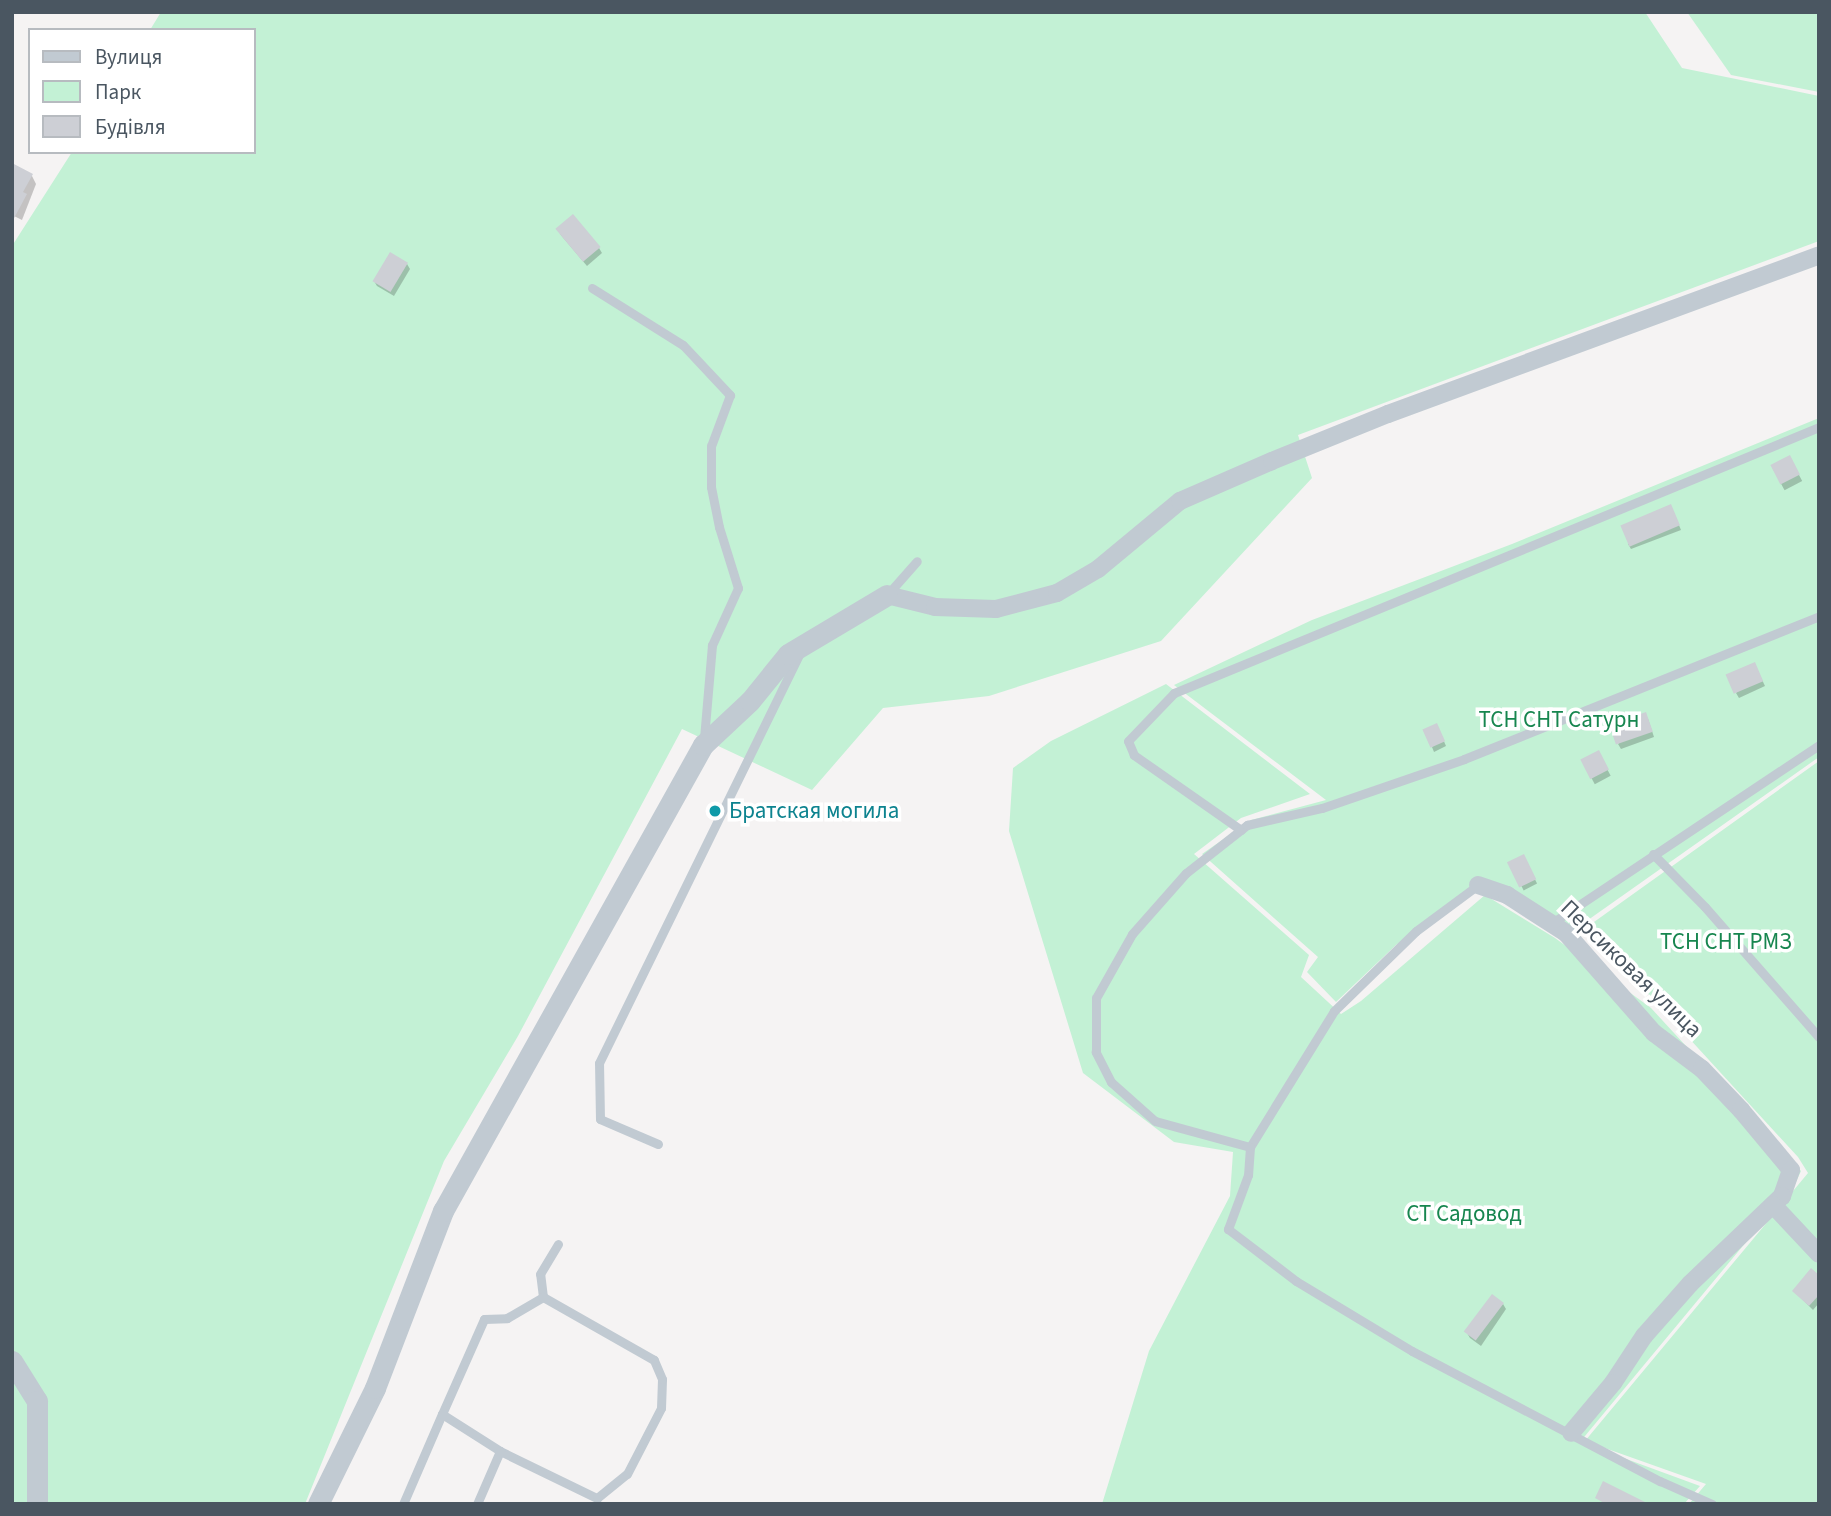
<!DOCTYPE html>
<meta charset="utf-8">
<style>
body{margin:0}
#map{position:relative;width:1831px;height:1516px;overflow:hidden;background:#f5f3f3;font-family:"Source Sans 3",sans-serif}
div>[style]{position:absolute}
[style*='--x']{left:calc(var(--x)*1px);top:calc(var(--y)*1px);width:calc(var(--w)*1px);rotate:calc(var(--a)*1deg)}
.green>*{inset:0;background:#c3f1d5}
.shadow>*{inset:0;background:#0003;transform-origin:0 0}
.building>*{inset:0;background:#cdcfd5;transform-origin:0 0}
.service>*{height:9px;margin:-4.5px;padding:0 4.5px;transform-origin:4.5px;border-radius:4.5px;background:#c1cad2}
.minor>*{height:18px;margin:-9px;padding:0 9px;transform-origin:9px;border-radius:9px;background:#c1cad2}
.tertiary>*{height:21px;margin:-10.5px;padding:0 10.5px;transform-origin:10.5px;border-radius:10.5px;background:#c1cad2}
.dots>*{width:19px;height:19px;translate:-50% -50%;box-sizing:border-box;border:4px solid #fff;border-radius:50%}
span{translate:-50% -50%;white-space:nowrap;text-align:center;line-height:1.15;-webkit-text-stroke:7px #fff;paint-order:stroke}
.park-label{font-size:23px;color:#17864f}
.culture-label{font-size:23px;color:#0d838f}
.left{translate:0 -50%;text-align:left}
.street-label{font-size:23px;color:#4a5661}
.frame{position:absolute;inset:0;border:14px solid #4a5661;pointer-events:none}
.legend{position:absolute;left:28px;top:28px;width:228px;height:126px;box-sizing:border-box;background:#fff;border:2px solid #b7bbc0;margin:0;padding:9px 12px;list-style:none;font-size:21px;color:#4a5661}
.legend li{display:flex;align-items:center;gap:14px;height:35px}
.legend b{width:35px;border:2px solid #b7bbc0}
</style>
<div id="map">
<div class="green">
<i style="clip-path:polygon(161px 12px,1645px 12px,1682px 68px,1819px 96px,1819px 241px,1298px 435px,1312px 478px,1161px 641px,989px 696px,883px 708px,812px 790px,682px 729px,518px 1036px,444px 1161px,305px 1504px,12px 1504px,12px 246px,72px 152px,254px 152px,254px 30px,150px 30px)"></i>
<i style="clip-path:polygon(1687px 12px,1819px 12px,1819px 92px,1731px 75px)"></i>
<i style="clip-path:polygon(1819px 418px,1819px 757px,1571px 932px,1479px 882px,1396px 945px,1336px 1002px,1307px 972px,1318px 957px,1202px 854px,1251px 820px,1326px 800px,1174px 685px,1312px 620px,1512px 544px)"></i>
<i style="clip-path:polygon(1166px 684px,1310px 794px,1241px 818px,1194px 854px,1309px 955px,1301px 977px,1341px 1014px,1361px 1001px,1485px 895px,1555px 938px,1651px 1008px,1801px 1171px,1796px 1182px,1580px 1442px,1700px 1486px,1684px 1504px,1102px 1504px,1149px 1351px,1230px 1196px,1233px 1152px,1174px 1142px,1083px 1073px,1009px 831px,1013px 768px,1051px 741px)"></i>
<i style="clip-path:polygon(1819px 761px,1819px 1504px,1689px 1504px,1706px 1484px,1585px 1441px,1808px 1173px,1798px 1157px,1587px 927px)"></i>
</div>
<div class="shadow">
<i style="clip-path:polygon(12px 165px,32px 176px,36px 184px,22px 220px,12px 215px)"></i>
<i style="clip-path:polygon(560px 234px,599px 248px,602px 253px,587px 266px)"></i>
<i style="clip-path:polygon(407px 264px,410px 269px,394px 296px,377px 286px,374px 281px)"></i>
<i style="left:1790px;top:458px;width:26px;height:20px;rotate:62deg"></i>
<i style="clip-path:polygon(1673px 511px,1681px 530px,1631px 549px,1628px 544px)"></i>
<i style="clip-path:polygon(1757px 669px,1765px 686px,1739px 698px,1736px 693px)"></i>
<i style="clip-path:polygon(1648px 719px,1654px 737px,1621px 749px,1618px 744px)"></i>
<i style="clip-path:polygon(1439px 730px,1446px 746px,1434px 752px,1432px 747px)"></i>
<i style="left:1598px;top:752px;width:27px;height:18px;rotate:62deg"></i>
<i style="left:1523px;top:856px;width:31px;height:15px;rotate:63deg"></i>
<i style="clip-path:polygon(1819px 1277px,1819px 1303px,1813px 1310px,1794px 1291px)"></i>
<i style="clip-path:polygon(1503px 1304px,1506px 1309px,1481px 1346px,1470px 1338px,1467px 1333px)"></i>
</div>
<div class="building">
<i style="clip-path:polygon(12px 163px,33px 174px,23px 192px,27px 194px,12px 222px)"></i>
<i style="left:573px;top:214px;width:43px;height:23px;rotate:50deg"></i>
<i style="left:390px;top:252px;width:21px;height:34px;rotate:31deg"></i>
<i style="left:1790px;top:455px;width:22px;height:22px;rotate:63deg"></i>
<i style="left:1671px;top:504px;width:23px;height:55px;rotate:67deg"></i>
<i style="left:1755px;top:662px;width:21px;height:32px;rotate:67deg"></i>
<i style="left:1646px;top:712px;width:21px;height:39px;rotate:71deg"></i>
<i style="left:1437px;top:723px;width:20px;height:16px;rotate:66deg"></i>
<i style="left:1599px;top:750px;width:22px;height:21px;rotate:63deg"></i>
<i style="left:1524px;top:854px;width:28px;height:19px;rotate:64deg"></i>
<i style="clip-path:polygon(1811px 1268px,1819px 1275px,1819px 1295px,1809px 1306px,1792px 1291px)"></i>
<i style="left:1492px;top:1294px;width:15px;height:47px;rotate:37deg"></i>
<i style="clip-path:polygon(1603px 1481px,1649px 1504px,1606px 1504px,1595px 1498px)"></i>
</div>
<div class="service">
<i style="--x:592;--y:288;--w:107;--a:32.1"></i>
<i style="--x:683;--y:345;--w:69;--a:46.8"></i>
<i style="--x:730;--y:395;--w:54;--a:110.4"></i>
<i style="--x:711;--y:446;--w:41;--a:90"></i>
<i style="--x:711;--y:487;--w:41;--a:78.7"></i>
<i style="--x:719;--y:527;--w:64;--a:72.7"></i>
<i style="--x:738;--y:588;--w:63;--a:114.5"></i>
<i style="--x:712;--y:645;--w:94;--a:94.9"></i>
<i style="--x:887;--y:595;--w:45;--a:-48.6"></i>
<i style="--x:1241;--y:830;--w:131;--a:-145"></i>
<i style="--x:1134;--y:755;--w:15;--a:-113"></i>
<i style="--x:1128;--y:741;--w:66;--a:-46.2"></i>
<i style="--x:1174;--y:693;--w:698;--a:-22.41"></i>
<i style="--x:1653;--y:854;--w:74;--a:45.5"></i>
<i style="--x:1705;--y:907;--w:173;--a:48.8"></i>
<i style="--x:1478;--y:885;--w:77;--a:143.4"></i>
<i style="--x:1416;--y:931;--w:115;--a:135.7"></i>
<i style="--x:1334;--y:1011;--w:160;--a:121.7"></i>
<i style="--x:1250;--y:1147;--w:28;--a:94"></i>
<i style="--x:1248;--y:1175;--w:58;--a:110.3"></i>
<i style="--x:1228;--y:1229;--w:86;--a:37.4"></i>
<i style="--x:1296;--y:1281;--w:135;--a:31.1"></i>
<i style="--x:1412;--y:1351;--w:280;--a:27.7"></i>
<i style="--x:1660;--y:1481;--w:57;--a:23.9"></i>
<i style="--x:1552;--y:923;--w:321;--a:-33.7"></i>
<i style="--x:658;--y:1144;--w:63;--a:-156.7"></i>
<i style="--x:600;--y:1119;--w:56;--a:-91"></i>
<i style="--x:599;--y:1063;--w:459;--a:-63.9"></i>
<i style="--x:1250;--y:1147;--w:98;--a:-164.7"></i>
<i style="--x:1155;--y:1121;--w:59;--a:-138.4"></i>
<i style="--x:1111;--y:1082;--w:34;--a:-117"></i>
<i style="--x:1096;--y:1052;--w:54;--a:-90"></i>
<i style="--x:1096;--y:998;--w:73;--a:-60.6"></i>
<i style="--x:1132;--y:934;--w:81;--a:-48.5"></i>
<i style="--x:1186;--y:873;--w:78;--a:-38.2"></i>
<i style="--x:1247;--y:825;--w:77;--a:-12.8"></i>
<i style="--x:1322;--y:808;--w:150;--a:-19"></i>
<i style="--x:1464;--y:759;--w:383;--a:-21.9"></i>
<i style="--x:442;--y:1414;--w:104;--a:-66.1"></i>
<i style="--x:484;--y:1319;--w:23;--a:-2"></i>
<i style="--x:507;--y:1318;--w:42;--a:-30.3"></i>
<i style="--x:543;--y:1297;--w:23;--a:-97"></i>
<i style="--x:540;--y:1274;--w:35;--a:-59"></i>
<i style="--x:500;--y:1451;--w:108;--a:25.9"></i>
<i style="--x:597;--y:1498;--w:38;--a:-39"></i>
<i style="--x:627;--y:1474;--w:74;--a:-62.7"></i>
<i style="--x:661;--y:1408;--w:29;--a:-88"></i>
<i style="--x:662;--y:1379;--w:21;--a:-113"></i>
<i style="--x:654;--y:1360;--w:128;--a:-150.4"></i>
<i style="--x:403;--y:1504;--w:98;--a:-66.6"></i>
<i style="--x:442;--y:1414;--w:69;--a:32.5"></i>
<i style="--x:500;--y:1451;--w:58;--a:113.5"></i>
</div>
<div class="minor">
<i style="--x:887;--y:595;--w:49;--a:14"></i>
<i style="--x:935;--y:607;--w:61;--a:1.9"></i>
<i style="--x:996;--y:609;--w:63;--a:-14.7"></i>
<i style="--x:1057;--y:593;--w:48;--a:-30.3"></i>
<i style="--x:1098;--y:569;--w:107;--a:-39.7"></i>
<i style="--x:1180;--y:501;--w:100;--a:-23.5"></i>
<i style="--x:1272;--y:461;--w:125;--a:-22.1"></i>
<i style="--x:1388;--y:414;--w:459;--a:-20.2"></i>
<i style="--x:1478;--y:885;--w:31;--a:19"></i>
<i style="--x:1507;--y:895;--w:70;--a:32.8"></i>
<i style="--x:1566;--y:933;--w:133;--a:48.7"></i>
<i style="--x:1654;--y:1033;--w:60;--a:36.9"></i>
<i style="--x:1702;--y:1069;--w:57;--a:46.4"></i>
<i style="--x:1741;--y:1110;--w:78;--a:50.2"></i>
<i style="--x:1791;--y:1170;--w:28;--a:109"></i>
<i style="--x:1782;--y:1196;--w:127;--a:136.3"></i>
<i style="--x:1690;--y:1284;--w:69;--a:131.5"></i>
<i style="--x:1644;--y:1336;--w:56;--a:123.4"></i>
<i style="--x:1613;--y:1383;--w:65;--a:130"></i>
<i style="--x:1773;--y:1205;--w:67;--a:46.8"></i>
</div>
<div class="tertiary">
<i style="--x:12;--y:1361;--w:47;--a:58"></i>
<i style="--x:37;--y:1401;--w:103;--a:90"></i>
<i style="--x:318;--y:1504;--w:129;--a:-63.8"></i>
<i style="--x:375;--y:1388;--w:190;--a:-69"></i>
<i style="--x:443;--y:1211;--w:534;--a:-60.84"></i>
<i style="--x:703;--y:745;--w:64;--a:-43.1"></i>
<i style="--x:750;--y:701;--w:60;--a:-51"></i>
<i style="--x:788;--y:654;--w:115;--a:-30.8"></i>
</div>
<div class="dots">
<i style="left:715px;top:811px;background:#0f9aa8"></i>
</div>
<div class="park-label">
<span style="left:1559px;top:720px">ТСН СНТ Сатурн</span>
<span style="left:1726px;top:942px">ТСН СНТ РМЗ</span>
<span style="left:1464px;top:1214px">СТ Садовод</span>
</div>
<div class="culture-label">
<span class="left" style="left:729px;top:811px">Братская могила</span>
</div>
<div class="street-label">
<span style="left:1631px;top:969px;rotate:44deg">Персиковая улица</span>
</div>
<div class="frame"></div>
<ul class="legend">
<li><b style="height:9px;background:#c1cad2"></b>Вулиця</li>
<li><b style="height:19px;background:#c3f1d5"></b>Парк</li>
<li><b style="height:19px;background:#cdcfd5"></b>Будівля</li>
</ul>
</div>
